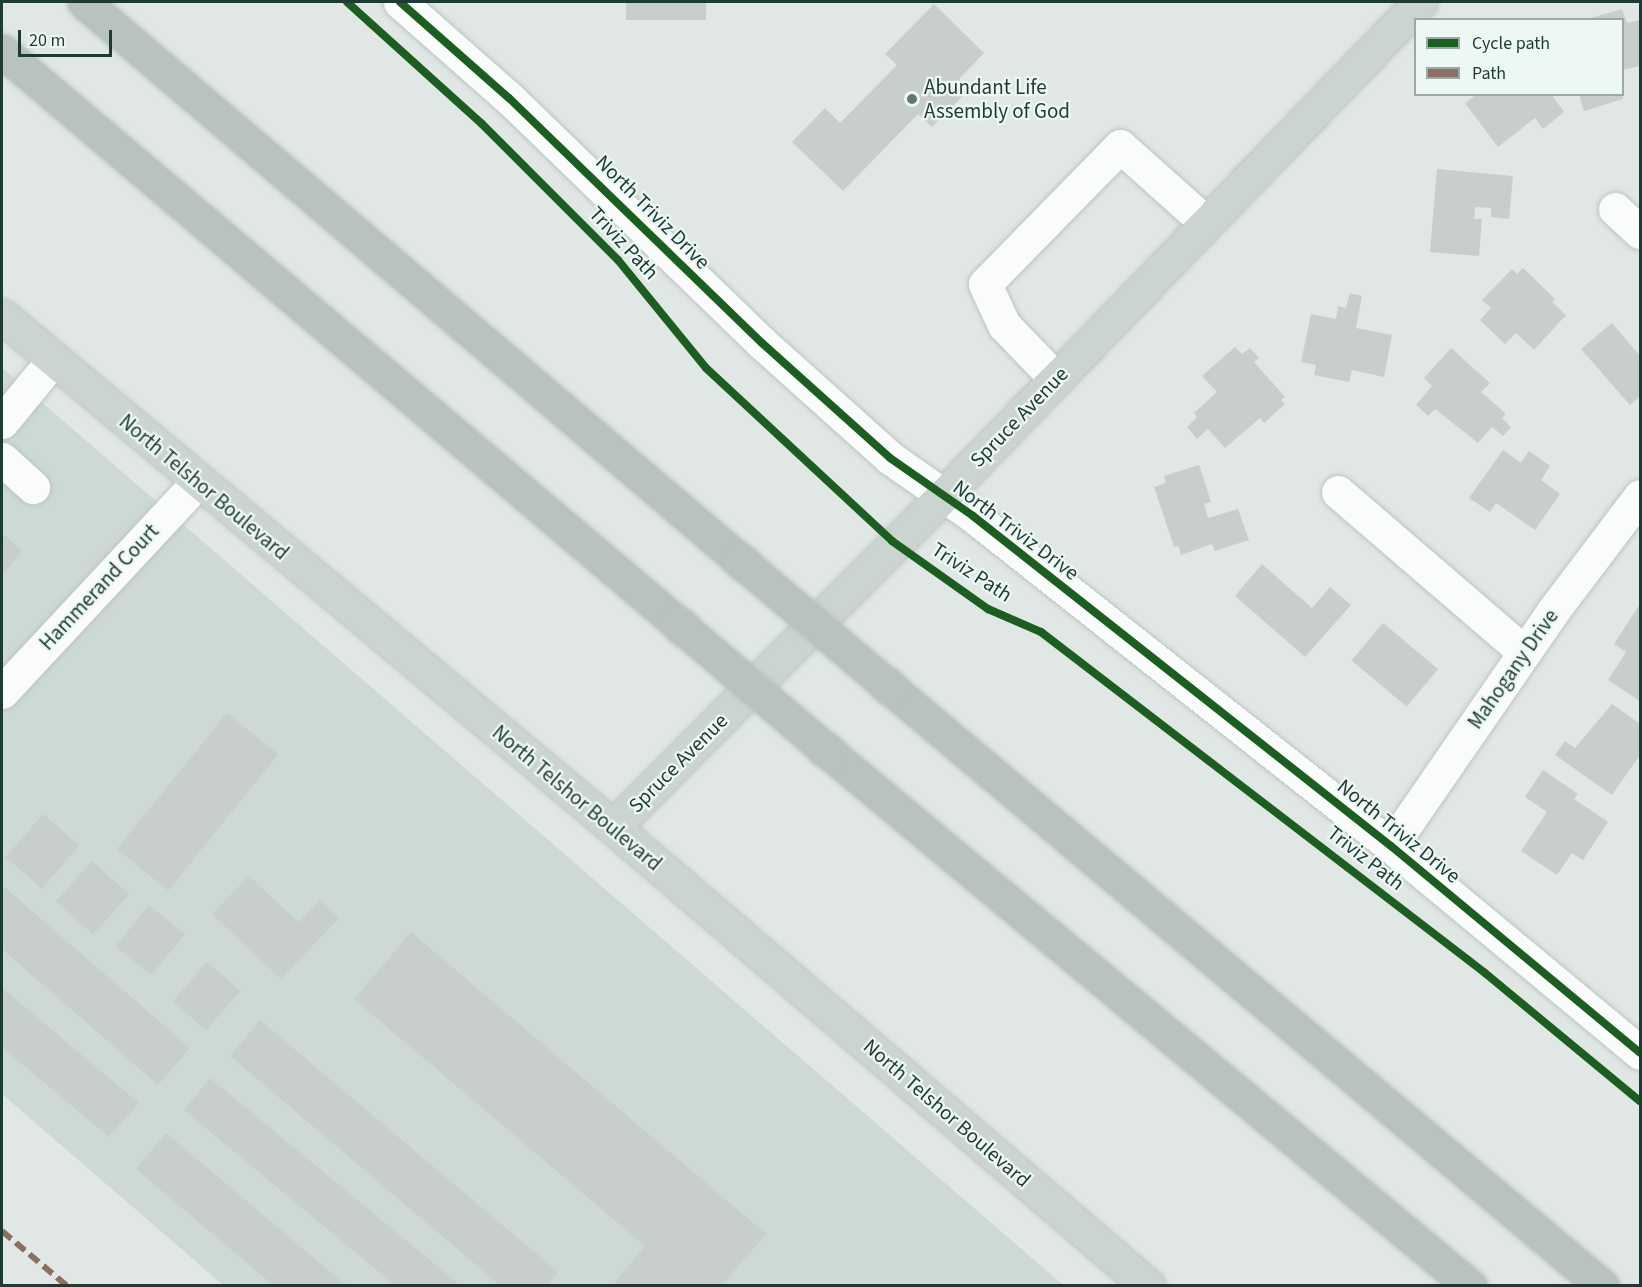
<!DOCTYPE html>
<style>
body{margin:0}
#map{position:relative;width:1642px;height:1287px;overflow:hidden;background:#e0e7e4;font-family:"Source Sans 3",sans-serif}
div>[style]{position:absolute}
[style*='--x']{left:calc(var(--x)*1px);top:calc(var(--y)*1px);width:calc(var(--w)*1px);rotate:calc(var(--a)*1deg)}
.built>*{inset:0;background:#cdd9d4}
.building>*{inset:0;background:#c7cecb;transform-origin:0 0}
.roads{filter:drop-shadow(0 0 2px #bdc4c1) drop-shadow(0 0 2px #bdc4c1)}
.minor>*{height:33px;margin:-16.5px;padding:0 16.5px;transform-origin:16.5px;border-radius:16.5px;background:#fafbfb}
.major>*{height:33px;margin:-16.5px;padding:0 16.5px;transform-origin:16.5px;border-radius:16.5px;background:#ccd4d2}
.highway>*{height:33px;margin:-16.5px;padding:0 16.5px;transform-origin:16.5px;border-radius:16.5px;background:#b8c2bf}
.bridges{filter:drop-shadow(0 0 2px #bac4c2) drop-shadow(0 0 2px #bac4c2)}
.highway-bridge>*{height:33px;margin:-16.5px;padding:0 16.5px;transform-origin:16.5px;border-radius:16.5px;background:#b8c2bf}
.quiet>*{height:6px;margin-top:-3px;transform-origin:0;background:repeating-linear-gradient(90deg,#8d6e63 0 12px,transparent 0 18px)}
.cycleway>*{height:8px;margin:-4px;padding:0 4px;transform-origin:4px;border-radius:4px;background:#1b5e20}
.dots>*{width:16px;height:16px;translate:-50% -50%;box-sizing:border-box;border:3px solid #edf7f3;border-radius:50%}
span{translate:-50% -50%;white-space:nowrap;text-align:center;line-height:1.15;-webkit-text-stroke:4.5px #edf7f3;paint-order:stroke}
.poi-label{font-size:21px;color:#1e3a35}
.left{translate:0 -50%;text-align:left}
.street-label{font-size:21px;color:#1e3a35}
.frame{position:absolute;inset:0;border:3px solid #1e3a35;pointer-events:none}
.legend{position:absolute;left:1414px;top:18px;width:210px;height:78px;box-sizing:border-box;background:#edf7f3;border:2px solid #9aaba7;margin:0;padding:8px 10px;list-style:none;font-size:18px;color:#1e3a35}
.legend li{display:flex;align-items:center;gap:12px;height:30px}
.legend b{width:30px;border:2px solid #9aaba7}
.scale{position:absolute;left:18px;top:30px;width:94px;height:27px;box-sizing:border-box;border:3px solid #1e3a35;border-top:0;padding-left:8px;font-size:18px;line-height:21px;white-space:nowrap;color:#1e3a35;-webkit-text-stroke:4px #edf7f3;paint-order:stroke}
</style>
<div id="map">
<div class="built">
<i style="clip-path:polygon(2px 368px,1063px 1285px,223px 1285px,2px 1094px)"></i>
</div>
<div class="building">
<i style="left:626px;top:2px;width:80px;height:18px"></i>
<i style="clip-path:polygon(934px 4px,984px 53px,959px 79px,970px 89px,932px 127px,918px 114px,843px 191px,792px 142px,825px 108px,840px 123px,897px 65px,885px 54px)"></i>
<i style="clip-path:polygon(1622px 9px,1627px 23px,1640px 20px,1640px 66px,1622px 70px,1622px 20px,1587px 19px)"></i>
<i style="clip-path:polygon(1477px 94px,1551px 94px,1564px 112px,1543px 129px,1535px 118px,1498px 147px,1465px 103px)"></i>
<i style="clip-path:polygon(1579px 94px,1622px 94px,1623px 99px,1584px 111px)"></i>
<i style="clip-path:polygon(1437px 169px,1513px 176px,1509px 219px,1491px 217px,1491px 208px,1475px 207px,1474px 219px,1482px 219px,1479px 256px,1430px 252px)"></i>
<i style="clip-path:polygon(1523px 268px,1555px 299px,1552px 302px,1566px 315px,1534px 350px,1516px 333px,1505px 344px,1480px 320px,1491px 308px,1482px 300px,1512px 269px,1517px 274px)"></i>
<i style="clip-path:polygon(1350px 293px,1362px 296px,1356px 328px,1392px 335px,1384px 377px,1352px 370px,1349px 382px,1314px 375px,1316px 365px,1301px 362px,1311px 314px,1336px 319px,1338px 306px,1346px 308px)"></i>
<i style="clip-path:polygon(1612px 323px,1640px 356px,1640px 396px,1630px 405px,1581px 349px)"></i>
<i style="clip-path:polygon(1235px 347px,1242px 354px,1250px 348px,1259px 358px,1254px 362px,1285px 397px,1281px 400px,1285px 404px,1264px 423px,1260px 418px,1225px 448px,1208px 429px,1197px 439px,1187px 427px,1197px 417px,1194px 413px,1217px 392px,1202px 376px)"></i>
<i style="clip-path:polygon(1451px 348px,1490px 383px,1481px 392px,1506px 414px,1502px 418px,1511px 427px,1503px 436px,1492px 427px,1478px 443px,1435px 409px,1428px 416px,1416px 405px,1432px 386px,1424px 378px)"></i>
<i style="clip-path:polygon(1503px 450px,1521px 463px,1529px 451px,1550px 466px,1541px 480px,1560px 494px,1535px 530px,1496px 503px,1490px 512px,1469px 498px)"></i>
<i style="clip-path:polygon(1199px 465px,1211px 502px,1204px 504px,1208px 518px,1238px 509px,1249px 540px,1215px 551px,1212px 544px,1181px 555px,1179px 546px,1174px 547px,1154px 487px,1166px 483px,1164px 476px)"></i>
<i style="clip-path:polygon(2px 533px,22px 551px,2px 575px)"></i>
<i style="clip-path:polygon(1262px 564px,1312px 608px,1330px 587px,1351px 605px,1305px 657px,1235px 596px)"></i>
<i style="clip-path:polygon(1640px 604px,1640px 701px,1608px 680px,1626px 652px,1614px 644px)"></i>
<i style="left:1383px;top:623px;width:72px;height:49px;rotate:40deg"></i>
<i style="clip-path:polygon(1612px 704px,1640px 724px,1640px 755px,1612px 795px,1555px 755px,1565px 741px,1575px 748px)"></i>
<i style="left:227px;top:713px;width:66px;height:175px;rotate:39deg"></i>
<i style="clip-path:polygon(1543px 770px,1578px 794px,1574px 799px,1608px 822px,1583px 860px,1572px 853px,1557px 875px,1521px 851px,1547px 812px,1525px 797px)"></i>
<i style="left:43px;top:814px;width:48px;height:57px;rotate:41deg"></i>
<i style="left:92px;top:861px;width:50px;height:54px;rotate:42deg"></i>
<i style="clip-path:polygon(249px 876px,298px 922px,320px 900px,339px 918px,281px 979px,212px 914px)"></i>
<i style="clip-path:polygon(2px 885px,190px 1048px,158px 1085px,2px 949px)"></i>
<i style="left:149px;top:905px;width:46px;height:53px;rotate:39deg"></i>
<i style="clip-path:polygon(411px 932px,766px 1234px,721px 1286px,612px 1286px,645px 1246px,354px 999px)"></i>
<i style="left:207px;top:962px;width:44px;height:52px;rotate:41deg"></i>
<i style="clip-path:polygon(2px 988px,139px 1103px,109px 1137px,2px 1047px)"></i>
<i style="clip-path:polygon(260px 1020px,558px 1272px,547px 1286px,501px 1286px,230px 1056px)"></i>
<i style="clip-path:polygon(210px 1078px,461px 1286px,396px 1286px,184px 1110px)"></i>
<i style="clip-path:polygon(166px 1133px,347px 1286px,274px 1286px,136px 1169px)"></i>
</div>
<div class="roads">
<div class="minor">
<i style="--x:400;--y:2;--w:145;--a:41.4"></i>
<i style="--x:509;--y:98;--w:352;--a:44.1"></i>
<i style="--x:762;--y:343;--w:172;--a:41.9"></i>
<i style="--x:890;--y:458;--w:101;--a:34.9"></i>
<i style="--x:973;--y:516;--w:533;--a:38.29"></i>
<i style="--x:1391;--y:846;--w:324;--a:39.7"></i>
<i style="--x:1615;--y:209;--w:34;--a:43"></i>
<i style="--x:1056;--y:379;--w:75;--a:-133.9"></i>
<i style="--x:1004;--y:325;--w:45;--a:-114.9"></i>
<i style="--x:985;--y:284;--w:193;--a:-45.6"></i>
<i style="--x:1120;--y:146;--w:115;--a:41.8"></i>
<i style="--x:2;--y:422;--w:80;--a:-50.6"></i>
<i style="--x:2;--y:459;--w:42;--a:42.1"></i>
<i style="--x:1338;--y:492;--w:245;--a:40.7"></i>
<i style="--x:2;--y:692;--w:286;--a:-47"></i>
<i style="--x:1391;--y:846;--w:285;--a:-55.4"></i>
<i style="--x:1553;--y:611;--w:144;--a:-52.9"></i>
</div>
<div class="major">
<i style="--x:2;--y:316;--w:797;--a:39.91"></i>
<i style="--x:613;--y:827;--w:705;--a:40.63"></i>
<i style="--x:613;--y:827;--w:467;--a:-45.1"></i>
<i style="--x:943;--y:496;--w:687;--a:-46"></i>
</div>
<div class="highway">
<i style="--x:84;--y:2;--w:865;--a:40.41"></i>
<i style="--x:2;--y:51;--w:891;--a:40.27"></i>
<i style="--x:888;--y:686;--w:933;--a:40.04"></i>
<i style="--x:826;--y:750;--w:838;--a:39.77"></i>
</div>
</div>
<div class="bridges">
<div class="highway-bridge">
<i style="--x:743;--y:563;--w:190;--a:40.3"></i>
<i style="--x:682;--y:627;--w:189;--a:40.5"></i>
</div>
</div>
<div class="quiet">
<i style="--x:2;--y:1231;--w:85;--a:40.2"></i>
</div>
<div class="cycleway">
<i style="--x:347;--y:2;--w:182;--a:42.1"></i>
<i style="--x:482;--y:124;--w:192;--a:45"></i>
<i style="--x:618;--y:260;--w:139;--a:50.8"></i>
<i style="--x:706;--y:368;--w:254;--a:42.9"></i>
<i style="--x:892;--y:541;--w:118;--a:35.3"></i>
<i style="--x:988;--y:609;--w:58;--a:23.5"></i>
<i style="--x:1041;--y:632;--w:560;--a:37.52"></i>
<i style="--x:1485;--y:973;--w:201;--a:39.6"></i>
<i style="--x:400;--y:2;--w:145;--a:41.4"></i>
<i style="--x:509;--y:98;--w:352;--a:44.1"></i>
<i style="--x:762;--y:343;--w:172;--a:41.9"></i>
<i style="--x:890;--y:458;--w:101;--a:34.9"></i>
<i style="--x:973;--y:516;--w:533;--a:38.29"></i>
<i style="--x:1391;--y:846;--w:324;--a:39.7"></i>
</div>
<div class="dots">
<i style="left:912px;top:99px;background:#627772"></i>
</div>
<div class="poi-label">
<span class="left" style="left:924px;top:99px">Abundant Life<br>Assembly of God</span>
</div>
<div class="street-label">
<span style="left:653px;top:212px;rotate:45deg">North Triviz Drive</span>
<span style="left:624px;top:243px;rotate:47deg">Triviz Path</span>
<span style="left:1019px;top:417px;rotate:-46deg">Spruce Avenue</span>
<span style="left:204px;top:487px;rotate:40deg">North Telshor Boulevard</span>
<span style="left:1016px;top:530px;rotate:37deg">North Triviz Drive</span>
<span style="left:972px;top:572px;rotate:33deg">Triviz Path</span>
<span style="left:99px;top:587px;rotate:-47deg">Hammerand Court</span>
<span style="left:1513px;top:669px;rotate:-55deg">Mahogany Drive</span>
<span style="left:678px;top:763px;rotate:-45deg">Spruce Avenue</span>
<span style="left:577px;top:798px;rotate:40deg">North Telshor Boulevard</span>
<span style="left:1399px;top:831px;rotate:39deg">North Triviz Drive</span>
<span style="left:1366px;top:858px;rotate:38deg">Triviz Path</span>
<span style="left:947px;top:1113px;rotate:41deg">North Telshor Boulevard</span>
</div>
<div class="frame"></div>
<ul class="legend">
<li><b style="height:8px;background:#1b5e20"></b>Cycle path</li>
<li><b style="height:8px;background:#8d6e63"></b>Path</li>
</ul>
<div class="scale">20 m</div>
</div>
